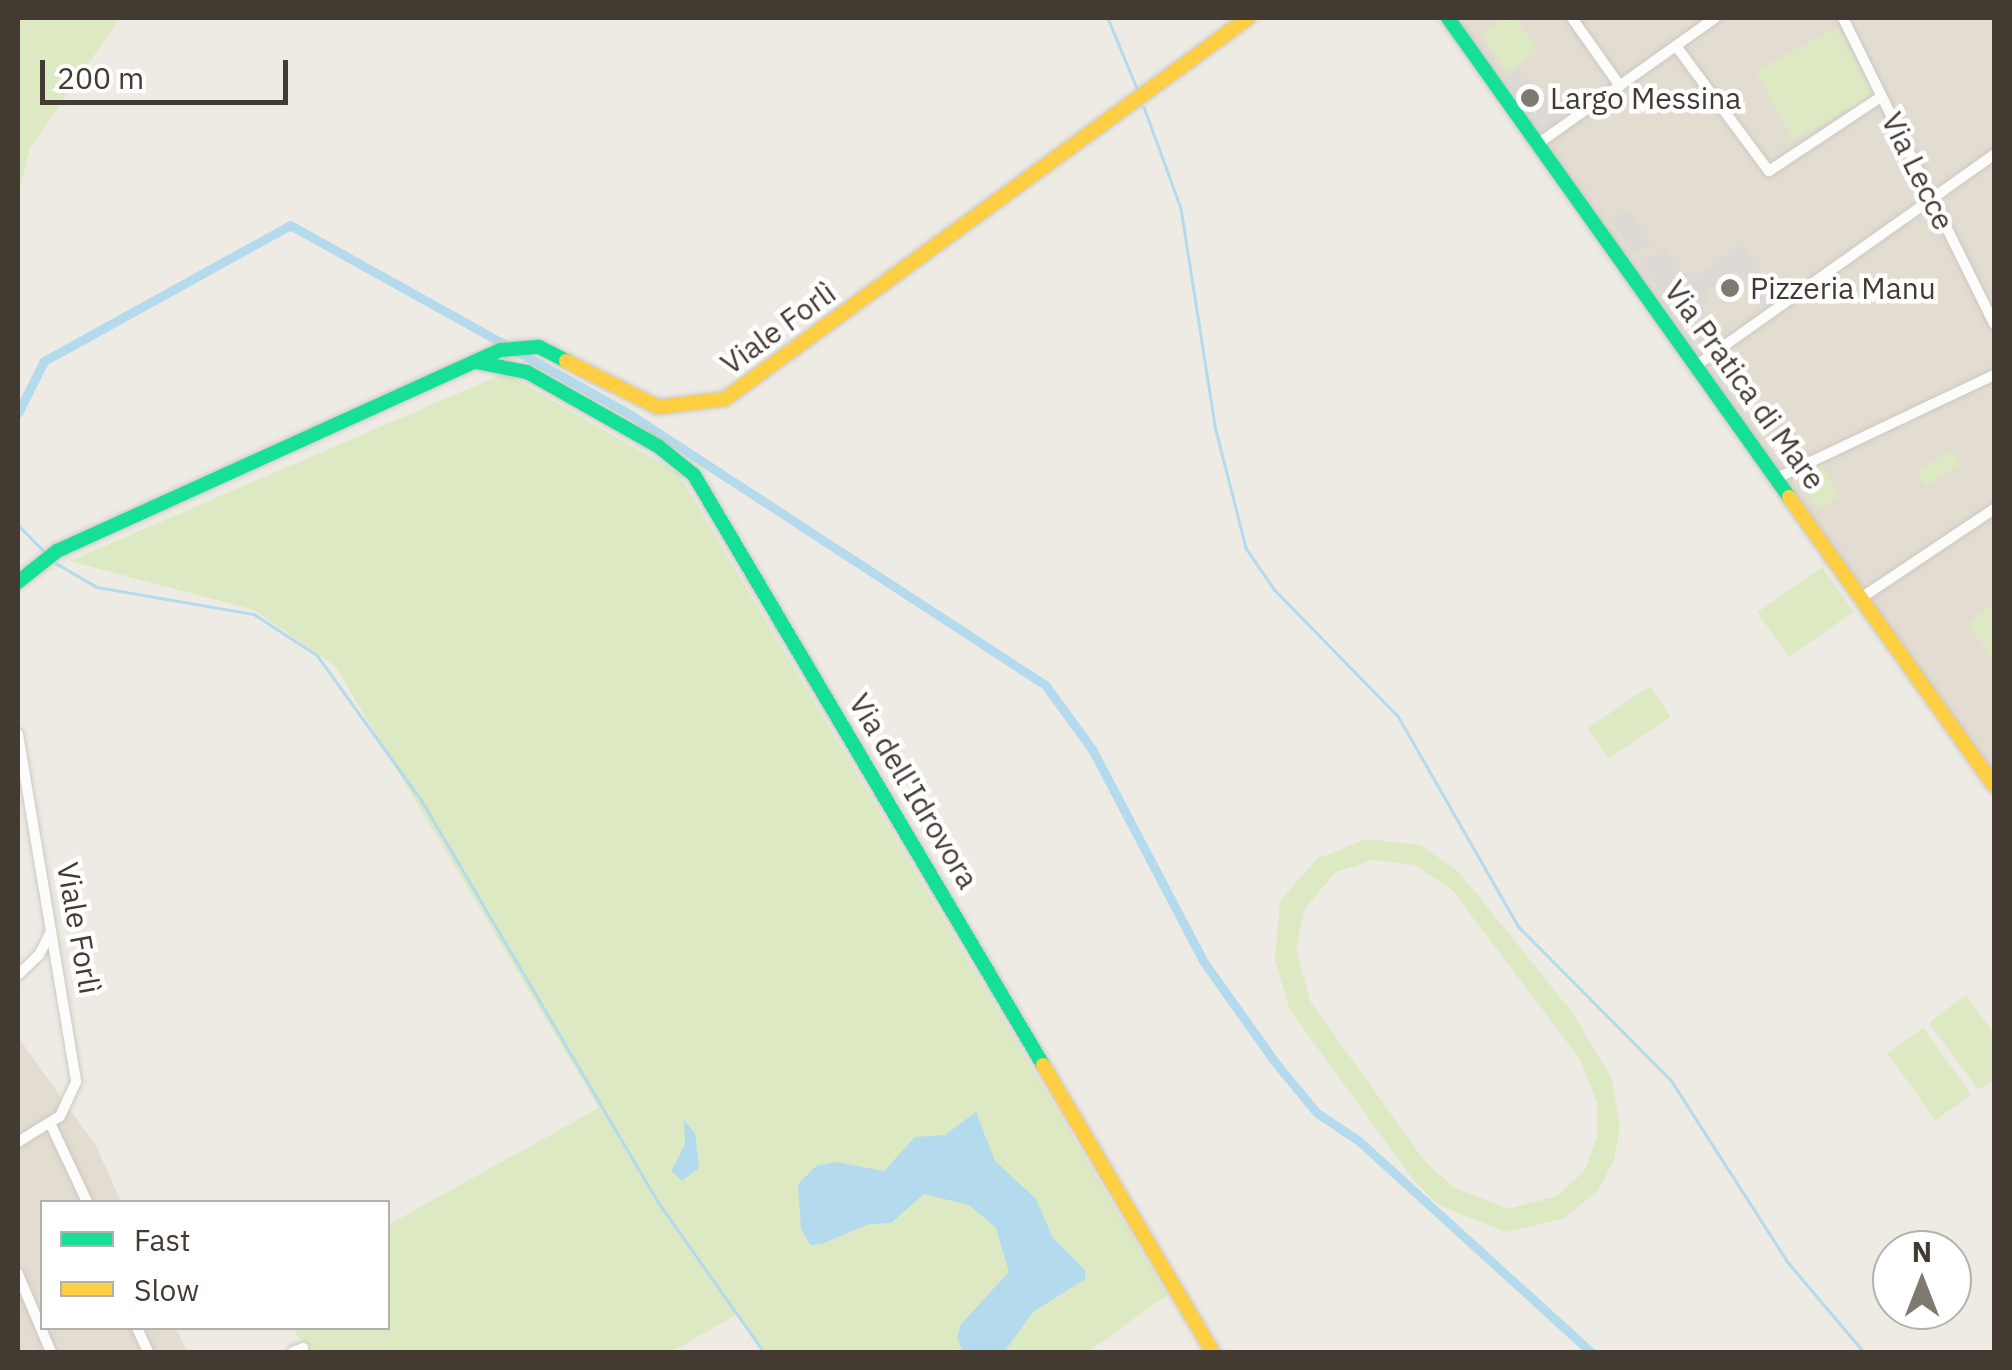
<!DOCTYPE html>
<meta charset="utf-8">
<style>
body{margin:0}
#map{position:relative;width:2012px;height:1370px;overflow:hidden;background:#eeebe4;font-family:"IBM Plex Sans",sans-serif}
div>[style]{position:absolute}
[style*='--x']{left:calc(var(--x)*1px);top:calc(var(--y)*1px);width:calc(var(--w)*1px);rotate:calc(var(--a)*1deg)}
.residential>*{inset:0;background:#e2dcd1}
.green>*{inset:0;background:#dde9c3;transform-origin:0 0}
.parking>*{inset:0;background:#dddad5;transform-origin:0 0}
.water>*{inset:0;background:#b4daed}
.stream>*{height:2.5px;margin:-1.25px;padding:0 1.25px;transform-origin:1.25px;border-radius:1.25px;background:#b4daed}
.canal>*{height:9px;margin:-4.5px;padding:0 4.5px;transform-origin:4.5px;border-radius:4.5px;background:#b4daed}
.roads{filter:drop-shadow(0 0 2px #ccc8c2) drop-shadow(0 0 2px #ccc8c2)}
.street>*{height:10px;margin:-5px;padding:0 5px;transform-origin:5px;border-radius:5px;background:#fcfcfb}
.fast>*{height:14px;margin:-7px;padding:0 7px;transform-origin:7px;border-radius:7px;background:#16e098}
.slow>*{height:14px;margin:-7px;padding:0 7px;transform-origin:7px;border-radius:7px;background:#ffcf43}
.dots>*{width:28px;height:28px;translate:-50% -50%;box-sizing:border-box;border:5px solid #fff;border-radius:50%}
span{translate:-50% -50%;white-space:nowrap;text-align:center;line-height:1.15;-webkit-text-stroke:9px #fff;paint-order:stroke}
.poi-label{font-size:30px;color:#433b32}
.left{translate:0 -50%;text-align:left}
.street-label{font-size:30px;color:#433b32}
.frame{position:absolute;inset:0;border:20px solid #433b32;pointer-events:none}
.legend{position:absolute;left:40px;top:1200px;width:350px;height:130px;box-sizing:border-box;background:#fff;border:2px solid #b4b1ad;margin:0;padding:12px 18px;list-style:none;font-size:30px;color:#433b32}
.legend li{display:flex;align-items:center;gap:20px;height:50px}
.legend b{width:50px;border:2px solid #b4b1ad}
.north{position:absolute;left:1872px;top:1230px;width:100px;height:100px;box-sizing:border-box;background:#fff;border:2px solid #b4b1ad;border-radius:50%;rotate:0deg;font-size:28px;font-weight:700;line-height:40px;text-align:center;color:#433b32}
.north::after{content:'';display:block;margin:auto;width:35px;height:45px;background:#7f7970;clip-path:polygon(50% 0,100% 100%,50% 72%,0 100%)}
.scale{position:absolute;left:40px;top:60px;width:248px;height:45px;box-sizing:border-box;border:5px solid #433b32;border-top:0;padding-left:12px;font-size:30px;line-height:35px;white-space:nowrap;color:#433b32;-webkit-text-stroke:8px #fff;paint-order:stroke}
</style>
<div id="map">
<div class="residential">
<i style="clip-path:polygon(1450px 18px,1994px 18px,1994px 774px)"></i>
<i style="clip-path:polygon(18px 1037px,96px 1146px,121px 1202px,42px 1202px,42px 1328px,176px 1328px,187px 1352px,18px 1352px)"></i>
</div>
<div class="green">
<i style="clip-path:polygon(18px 18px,120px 18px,30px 148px,18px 197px)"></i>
<i style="clip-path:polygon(1503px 18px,1516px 18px,1539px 50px,1507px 72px,1480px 34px)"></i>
<i style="left:1838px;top:27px;width:78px;height:93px;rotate:62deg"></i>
<i style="clip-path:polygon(505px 373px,678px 473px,1167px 1295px,1088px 1352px,766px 1352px,736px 1315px,671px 1352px,307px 1352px,293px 1328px,388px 1328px,388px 1225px,599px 1108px,335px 666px,254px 610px,70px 561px)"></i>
<i style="left:1952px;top:450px;width:17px;height:41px;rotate:59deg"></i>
<i style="left:1818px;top:460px;width:42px;height:26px;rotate:59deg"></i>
<i style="left:1822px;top:567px;width:55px;height:79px;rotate:55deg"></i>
<i style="clip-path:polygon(1994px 604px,1994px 662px,1967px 624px)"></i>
<i style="left:1650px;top:686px;width:37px;height:75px;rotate:56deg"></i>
<i style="clip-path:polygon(evenodd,1366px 839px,1421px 845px,1459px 872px,1572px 1012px,1612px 1079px,1620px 1127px,1614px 1160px,1598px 1191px,1562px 1219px,1505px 1232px,1439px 1205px,1415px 1182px,1290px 1010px,1275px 960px,1280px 901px,1317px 859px,1366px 839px,1373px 860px,1415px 865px,1452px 890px,1580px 1059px,1597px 1102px,1597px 1137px,1585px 1170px,1558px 1196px,1508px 1209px,1453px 1187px,1424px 1160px,1310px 1001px,1296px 947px,1305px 908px,1336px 872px,1373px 860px)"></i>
<i style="clip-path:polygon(1966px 995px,1994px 1034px,1994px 1079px,1979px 1090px,1929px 1023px)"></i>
<i style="left:1923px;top:1028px;width:82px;height:44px;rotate:54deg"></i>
</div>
<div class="parking">
<i style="clip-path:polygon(1519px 67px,1564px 116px,1538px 134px,1501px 81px)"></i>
<i style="left:1628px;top:209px;width:41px;height:20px;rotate:56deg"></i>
<i style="clip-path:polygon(1741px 244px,1782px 299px,1765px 310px,1736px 271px,1707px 292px,1704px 311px,1723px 339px,1705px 352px,1641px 264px,1664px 247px,1682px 272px,1698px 275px)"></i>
</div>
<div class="water">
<i style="clip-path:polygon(976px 1112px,995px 1161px,1036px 1199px,1053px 1238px,1085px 1270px,1085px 1279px,1033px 1312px,1004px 1352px,963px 1352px,957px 1338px,961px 1324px,1009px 1272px,996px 1228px,969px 1205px,924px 1194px,891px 1223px,869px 1224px,822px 1244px,810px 1245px,801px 1229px,798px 1184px,816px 1166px,836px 1162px,884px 1171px,915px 1137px,945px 1135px)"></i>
<i style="clip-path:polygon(684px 1120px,695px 1133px,699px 1168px,682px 1181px,671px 1171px,685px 1144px)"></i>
</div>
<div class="stream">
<i style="--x:1108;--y:18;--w:74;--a:67.6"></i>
<i style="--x:1144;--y:107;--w:108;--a:69.9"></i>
<i style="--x:1181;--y:208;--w:221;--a:81.1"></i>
<i style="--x:1215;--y:426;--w:126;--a:75.7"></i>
<i style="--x:1246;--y:548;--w:50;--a:55.7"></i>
<i style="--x:1274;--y:589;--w:177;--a:45.7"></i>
<i style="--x:1398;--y:716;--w:243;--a:60.2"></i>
<i style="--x:1519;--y:927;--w:216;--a:45.2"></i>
<i style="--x:1671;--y:1080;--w:215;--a:57.3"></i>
<i style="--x:1787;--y:1261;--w:119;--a:49.8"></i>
<i style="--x:18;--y:525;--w:38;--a:45"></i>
<i style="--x:54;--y:562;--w:50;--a:30.2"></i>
<i style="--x:97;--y:587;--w:159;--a:9.8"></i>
<i style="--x:254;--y:614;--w:75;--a:33.1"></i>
<i style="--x:317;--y:655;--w:180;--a:54.3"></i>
<i style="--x:422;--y:801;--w:470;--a:59.5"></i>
<i style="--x:661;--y:1206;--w:179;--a:54.8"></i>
</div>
<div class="canal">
<i style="--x:18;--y:413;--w:58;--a:-63.4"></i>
<i style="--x:44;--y:361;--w:281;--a:-28.9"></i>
<i style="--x:290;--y:225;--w:387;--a:29.1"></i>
<i style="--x:628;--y:413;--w:499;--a:33.1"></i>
<i style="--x:1046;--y:686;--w:78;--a:53.9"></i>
<i style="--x:1092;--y:749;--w:241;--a:62.3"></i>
<i style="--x:1204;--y:962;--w:121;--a:54.7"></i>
<i style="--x:1274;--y:1061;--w:67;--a:50.4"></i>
<i style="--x:1317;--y:1113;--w:50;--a:33.7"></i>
<i style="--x:1359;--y:1141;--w:314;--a:42.3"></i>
</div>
<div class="roads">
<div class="street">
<i style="--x:1572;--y:18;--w:83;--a:54.8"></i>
<i style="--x:1843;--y:18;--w:341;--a:63.7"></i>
<i style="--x:1676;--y:46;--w:156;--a:53.4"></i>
<i style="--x:1769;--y:171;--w:134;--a:-33.5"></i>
<i style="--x:1539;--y:143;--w:216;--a:-35.4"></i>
<i style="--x:1697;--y:365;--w:364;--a:-35.3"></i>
<i style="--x:1779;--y:477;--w:238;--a:-25.4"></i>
<i style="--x:1861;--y:598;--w:160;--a:-33.8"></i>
<i style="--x:18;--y:734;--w:353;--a:80.5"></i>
<i style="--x:76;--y:1082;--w:38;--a:115"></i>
<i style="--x:60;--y:1116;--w:49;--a:148.2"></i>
<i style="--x:18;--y:975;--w:29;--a:-44"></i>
<i style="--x:39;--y:955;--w:25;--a:-63"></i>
<i style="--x:51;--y:1125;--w:85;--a:64.9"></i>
<i style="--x:18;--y:1274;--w:85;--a:67.1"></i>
<i style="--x:137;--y:1328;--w:26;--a:65"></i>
<i style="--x:293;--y:1352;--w:11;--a:-22"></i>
</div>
<div class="fast">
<i style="--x:1448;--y:18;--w:588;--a:54.55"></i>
<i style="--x:476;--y:362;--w:52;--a:11.1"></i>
<i style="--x:527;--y:372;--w:150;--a:29.5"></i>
<i style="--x:658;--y:446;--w:46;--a:38.9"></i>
<i style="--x:694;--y:475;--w:685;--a:59.39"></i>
<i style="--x:18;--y:582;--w:50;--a:-38.5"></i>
<i style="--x:57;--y:551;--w:487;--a:-24.4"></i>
<i style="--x:501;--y:350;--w:38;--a:-5"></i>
<i style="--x:539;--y:347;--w:30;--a:27"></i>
</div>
<div class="slow">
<i style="--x:566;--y:361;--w:103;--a:26.6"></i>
<i style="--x:658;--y:407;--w:67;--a:-6.8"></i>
<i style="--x:725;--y:399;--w:647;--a:-36.07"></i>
<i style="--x:1789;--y:497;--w:354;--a:54.6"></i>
<i style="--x:1043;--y:1065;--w:334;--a:59.4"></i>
</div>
</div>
<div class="dots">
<i style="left:1530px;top:98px;background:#7f7970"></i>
<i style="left:1730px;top:288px;background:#7f7970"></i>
</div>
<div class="poi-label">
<span class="left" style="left:1550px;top:98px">Largo Messina</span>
<span class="left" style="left:1750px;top:288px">Pizzeria Manu</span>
</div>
<div class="street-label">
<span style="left:1918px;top:171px;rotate:64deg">Via Lecce</span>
<span style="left:778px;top:328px;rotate:-36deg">Viale Forlì</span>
<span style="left:1745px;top:385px;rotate:54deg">Via Pratica di Mare</span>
<span style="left:914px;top:791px;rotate:59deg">Via dell'Idrovora</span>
<span style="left:79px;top:928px;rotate:80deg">Viale Forlì</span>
</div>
<div class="frame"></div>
<ul class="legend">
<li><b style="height:12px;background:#16e098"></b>Fast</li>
<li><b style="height:12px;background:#ffcf43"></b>Slow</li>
</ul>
<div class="north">N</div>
<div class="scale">200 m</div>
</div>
